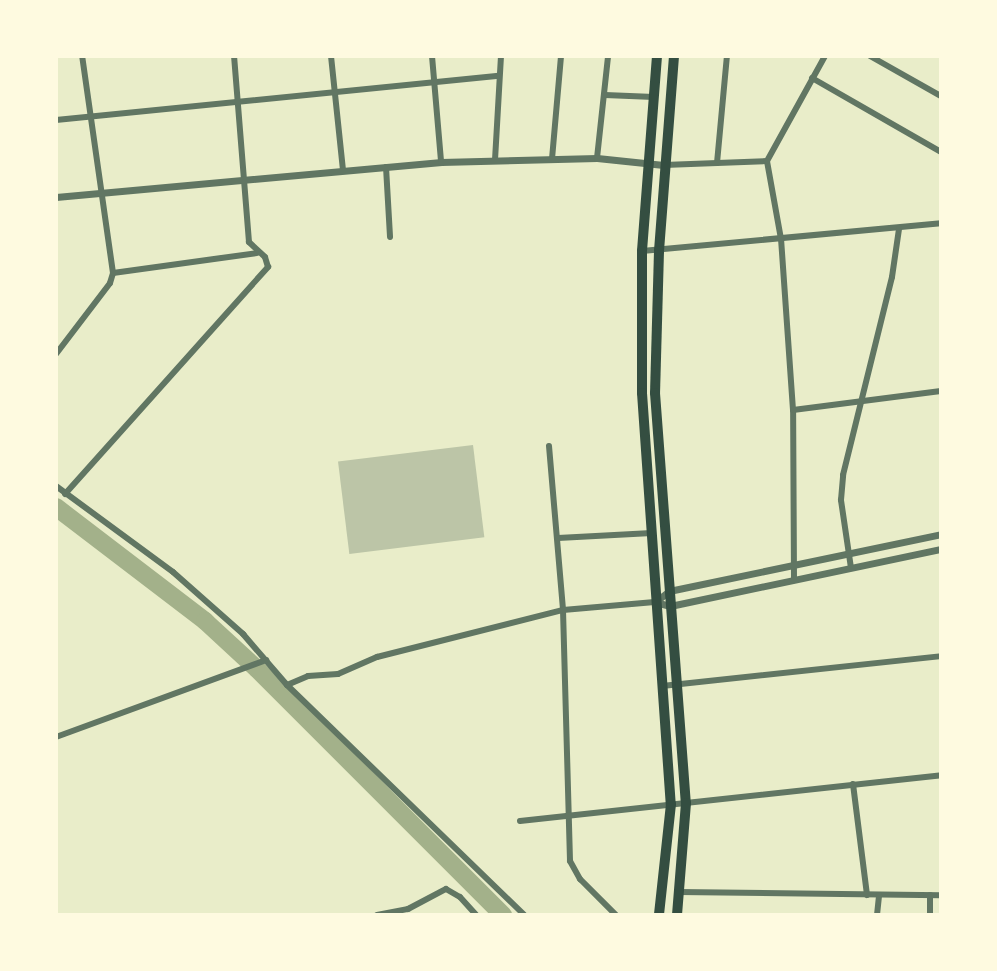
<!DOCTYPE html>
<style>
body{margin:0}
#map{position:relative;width:997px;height:971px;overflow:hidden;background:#e9edc9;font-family:Spectral,serif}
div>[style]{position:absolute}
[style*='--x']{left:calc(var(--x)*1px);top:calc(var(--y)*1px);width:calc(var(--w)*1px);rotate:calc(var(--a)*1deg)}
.river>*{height:18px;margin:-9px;padding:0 9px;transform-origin:9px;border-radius:9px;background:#a3b18a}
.building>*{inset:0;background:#bcc5a7;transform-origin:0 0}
.minor>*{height:6px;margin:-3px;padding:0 3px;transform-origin:3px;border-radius:3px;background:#617663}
.tertiary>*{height:7px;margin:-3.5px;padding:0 3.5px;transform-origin:3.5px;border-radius:3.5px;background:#617663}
.trunk>*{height:10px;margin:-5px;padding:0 5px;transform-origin:5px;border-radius:5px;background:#344e41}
span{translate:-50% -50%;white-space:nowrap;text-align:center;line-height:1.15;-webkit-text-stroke:6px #fefae0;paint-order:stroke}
.frame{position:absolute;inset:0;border:58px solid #fefae0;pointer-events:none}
</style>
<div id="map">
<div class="river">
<i style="--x:56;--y:507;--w:188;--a:37.4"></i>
<i style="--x:205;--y:621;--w:71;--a:42.7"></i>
<i style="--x:257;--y:669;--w:348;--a:45"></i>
</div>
<div class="building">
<i style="left:473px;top:445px;width:93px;height:136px;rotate:83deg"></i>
</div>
<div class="minor">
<i style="--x:331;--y:56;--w:115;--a:84"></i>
<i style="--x:432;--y:56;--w:106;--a:85.1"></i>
<i style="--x:870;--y:56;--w:81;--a:29.4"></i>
<i style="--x:812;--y:78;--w:149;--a:29.8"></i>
<i style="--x:605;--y:95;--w:49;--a:2.3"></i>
<i style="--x:56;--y:120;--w:445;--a:-5.7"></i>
<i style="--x:597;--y:158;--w:103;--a:-83.8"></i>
<i style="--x:552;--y:159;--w:103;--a:-85"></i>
<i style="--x:495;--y:160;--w:104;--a:-86.7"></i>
<i style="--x:717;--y:163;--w:107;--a:-84.7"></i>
<i style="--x:664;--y:165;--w:103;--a:-2.2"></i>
<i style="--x:386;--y:167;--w:70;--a:86.7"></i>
<i style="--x:642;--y:251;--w:300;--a:-5.3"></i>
<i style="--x:113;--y:273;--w:145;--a:-7.9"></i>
<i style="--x:56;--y:354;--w:89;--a:-52.7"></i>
<i style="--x:110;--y:283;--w:10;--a:-73"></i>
<i style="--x:113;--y:273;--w:219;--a:-98.1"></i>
<i style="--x:793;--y:410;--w:149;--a:-7.3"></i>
<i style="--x:549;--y:446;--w:165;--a:85.1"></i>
<i style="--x:563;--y:610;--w:251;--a:88.4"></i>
<i style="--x:570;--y:861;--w:21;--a:61"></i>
<i style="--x:580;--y:879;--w:51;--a:45"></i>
<i style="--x:56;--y:486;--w:145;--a:36.3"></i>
<i style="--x:173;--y:572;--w:94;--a:41.5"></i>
<i style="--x:243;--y:634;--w:67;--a:49.2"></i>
<i style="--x:287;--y:685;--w:330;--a:44.1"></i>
<i style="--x:65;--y:494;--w:305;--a:-48.2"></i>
<i style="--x:268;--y:267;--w:10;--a:-107"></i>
<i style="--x:265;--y:257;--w:22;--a:-137"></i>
<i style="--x:249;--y:242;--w:187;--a:-94.6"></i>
<i style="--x:558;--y:538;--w:94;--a:-3"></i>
<i style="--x:851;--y:568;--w:69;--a:-98.4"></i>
<i style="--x:841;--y:500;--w:25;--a:-85"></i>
<i style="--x:843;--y:475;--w:204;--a:-76.1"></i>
<i style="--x:892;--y:277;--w:49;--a:-81.7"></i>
<i style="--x:794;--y:579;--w:169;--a:-90.3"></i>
<i style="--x:793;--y:410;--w:171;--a:-94"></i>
<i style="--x:781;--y:239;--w:79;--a:-100.2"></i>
<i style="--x:767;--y:161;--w:120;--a:-61.1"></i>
<i style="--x:287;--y:685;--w:23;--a:-23"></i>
<i style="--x:308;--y:676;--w:30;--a:-4"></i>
<i style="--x:338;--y:674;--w:43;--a:-23.6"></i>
<i style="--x:377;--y:657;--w:192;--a:-14.2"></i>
<i style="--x:563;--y:610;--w:92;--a:-5"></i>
<i style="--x:662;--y:686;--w:281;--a:-6.1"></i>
<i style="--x:56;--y:737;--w:224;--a:-20.1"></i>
<i style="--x:853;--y:784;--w:112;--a:82.8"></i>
<i style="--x:520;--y:821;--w:424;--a:-6.2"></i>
<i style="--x:679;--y:892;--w:262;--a:0.7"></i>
<i style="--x:377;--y:915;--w:32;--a:-11"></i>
<i style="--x:408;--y:909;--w:43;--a:-27.8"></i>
<i style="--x:446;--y:889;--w:16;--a:30"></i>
<i style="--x:460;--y:897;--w:24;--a:48"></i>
<i style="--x:877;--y:915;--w:20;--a:-84"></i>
<i style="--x:930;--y:915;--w:20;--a:-90"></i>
</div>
<div class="tertiary">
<i style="--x:56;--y:197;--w:387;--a:-5.2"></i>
<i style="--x:441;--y:162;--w:156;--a:-1.5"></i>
<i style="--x:597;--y:158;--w:67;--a:6"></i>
<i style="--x:655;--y:602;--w:18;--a:-38"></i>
<i style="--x:669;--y:591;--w:278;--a:-11.8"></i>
<i style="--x:655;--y:602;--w:16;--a:15"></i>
<i style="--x:670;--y:606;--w:277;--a:-11.9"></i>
</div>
<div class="trunk">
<i style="--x:657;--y:56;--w:196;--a:94.4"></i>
<i style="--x:642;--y:251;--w:142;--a:90"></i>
<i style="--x:642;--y:393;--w:412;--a:86"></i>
<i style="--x:671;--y:804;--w:112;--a:96.2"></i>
<i style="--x:674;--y:56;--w:196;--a:94.4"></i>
<i style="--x:659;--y:251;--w:142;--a:91.6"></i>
<i style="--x:655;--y:393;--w:411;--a:85.7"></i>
<i style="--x:686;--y:803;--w:112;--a:94.6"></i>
</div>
<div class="frame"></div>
</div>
